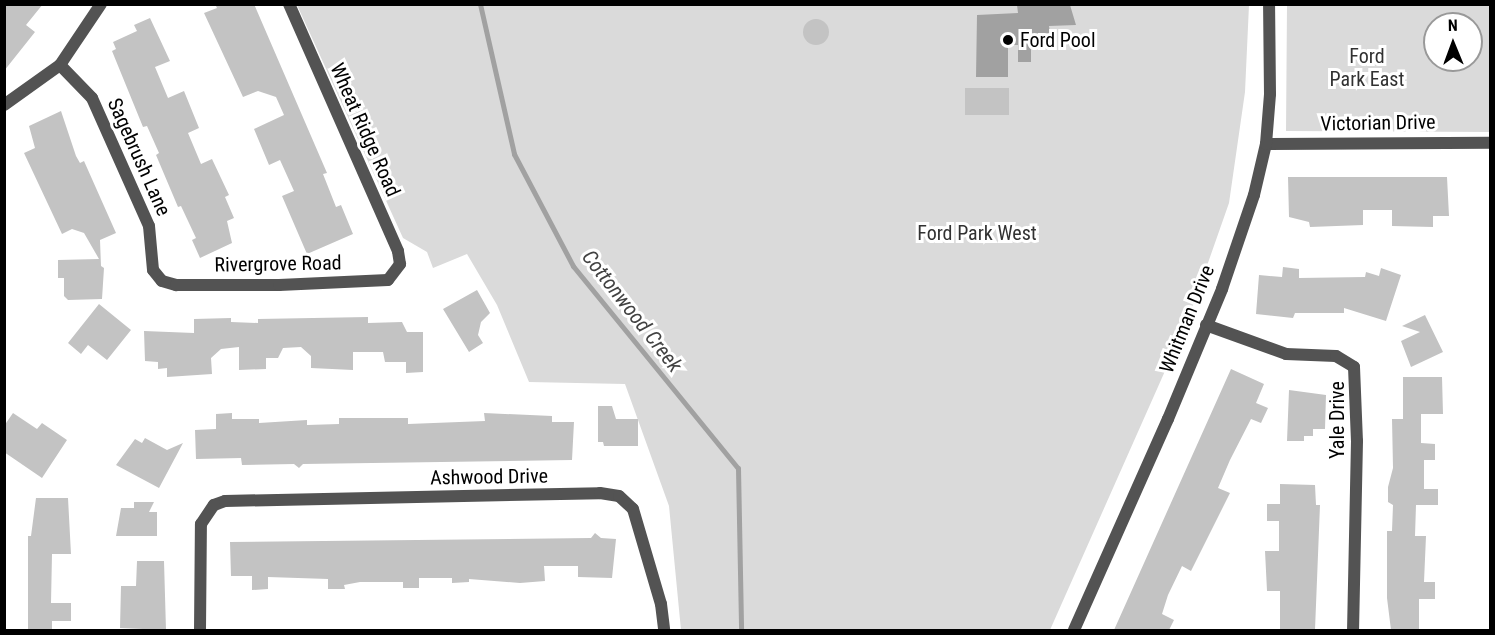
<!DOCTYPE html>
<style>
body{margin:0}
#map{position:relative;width:1495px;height:635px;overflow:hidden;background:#fff;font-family:"Roboto Condensed",sans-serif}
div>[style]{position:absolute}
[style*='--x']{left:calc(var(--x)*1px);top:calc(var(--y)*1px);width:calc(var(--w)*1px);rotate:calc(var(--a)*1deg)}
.green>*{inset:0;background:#dadada}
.water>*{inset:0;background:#a1a1a1}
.stream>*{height:5px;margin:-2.5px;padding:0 2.5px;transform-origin:2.5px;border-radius:2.5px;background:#a1a1a1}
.building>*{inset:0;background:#c3c3c3;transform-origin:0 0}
.round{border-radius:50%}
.minor>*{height:12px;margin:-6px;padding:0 6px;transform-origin:6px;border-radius:6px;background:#535353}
.tertiary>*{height:12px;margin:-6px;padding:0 6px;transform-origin:6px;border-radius:6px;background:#535353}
.dots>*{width:16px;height:16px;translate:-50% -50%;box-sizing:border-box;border:3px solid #fff;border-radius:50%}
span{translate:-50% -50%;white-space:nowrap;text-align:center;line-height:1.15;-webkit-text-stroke:6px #fff;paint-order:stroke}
.poi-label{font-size:20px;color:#000}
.left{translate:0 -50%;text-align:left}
.park-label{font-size:20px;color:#313131}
.street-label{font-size:20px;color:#000}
.water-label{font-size:21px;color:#424242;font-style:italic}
.frame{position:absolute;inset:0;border:6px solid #000;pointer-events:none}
.north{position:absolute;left:1423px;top:12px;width:60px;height:60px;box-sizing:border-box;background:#fff;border:2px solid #999;border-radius:50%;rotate:359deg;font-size:16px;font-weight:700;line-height:24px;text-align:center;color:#000}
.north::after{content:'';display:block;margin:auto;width:21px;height:27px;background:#000;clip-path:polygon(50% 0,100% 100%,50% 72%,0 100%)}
</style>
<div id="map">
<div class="green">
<i style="clip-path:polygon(297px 5px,1249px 5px,1245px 92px,1229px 203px,1189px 317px,1050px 630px,681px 630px,669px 506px,625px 384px,529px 382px,497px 305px,467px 254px,433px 268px,427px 252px,403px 238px)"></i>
<i style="clip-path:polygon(evenodd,1287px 5px,1490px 5px,1490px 132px,1286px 131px,1287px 5px,1435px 24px,1471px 24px,1471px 60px,1435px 60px,1435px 24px)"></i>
</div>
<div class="water">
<i style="clip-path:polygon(1017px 5px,1070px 5px,1076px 25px,1049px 26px,1050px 33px,1031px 44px,1031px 62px,1018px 62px,1018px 45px,1008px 45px,1008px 77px,976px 77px,977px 15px,1018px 13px)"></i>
</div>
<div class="stream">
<i style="--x:480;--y:4;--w:154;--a:77.2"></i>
<i style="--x:514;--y:154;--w:127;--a:62.2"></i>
<i style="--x:573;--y:266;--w:261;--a:50.8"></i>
<i style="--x:738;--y:468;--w:162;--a:88.9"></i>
</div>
<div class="building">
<i style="clip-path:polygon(4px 4px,43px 4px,26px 25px,35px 32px,4px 71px)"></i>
<i style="clip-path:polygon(215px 4px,254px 4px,327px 173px,323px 174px,336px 207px,341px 205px,353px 234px,307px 254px,282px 196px,294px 191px,280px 160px,269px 165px,254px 129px,284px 115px,276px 97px,258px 91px,243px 97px,204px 13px,217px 8px)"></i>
<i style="clip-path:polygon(150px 18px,170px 61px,155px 67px,168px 98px,184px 91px,199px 128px,188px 133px,201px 164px,212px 159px,229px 195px,225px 197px,234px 218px,227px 221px,232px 243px,200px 258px,192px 240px,196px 238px,181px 206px,178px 207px,156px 155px,159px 153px,147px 126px,143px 127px,112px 51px,116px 49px,113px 42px,137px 31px,134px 25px)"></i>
<i class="round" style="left:803px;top:19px;width:26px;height:26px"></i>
<i style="left:965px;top:88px;width:44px;height:27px"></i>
<i style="clip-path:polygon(61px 111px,76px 156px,80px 163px,84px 161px,116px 233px,100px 240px,101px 266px,104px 268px,102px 299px,68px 300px,64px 296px,64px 278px,58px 278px,58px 260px,99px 259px,84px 233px,72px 229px,62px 234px,24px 153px,35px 148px,29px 126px)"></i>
<i style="clip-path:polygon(1288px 177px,1447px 177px,1449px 216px,1433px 216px,1433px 227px,1392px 226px,1392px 210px,1363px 210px,1363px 225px,1310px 227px,1309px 222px,1289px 217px)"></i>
<i style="clip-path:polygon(1283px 267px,1299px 269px,1299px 278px,1365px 277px,1366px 272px,1379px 276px,1381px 268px,1401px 275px,1386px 321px,1344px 308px,1344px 313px,1295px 313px,1293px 318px,1256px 314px,1259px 275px,1282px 277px)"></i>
<i style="clip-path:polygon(477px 290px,490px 313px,481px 322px,478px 335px,483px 343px,469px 352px,443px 309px)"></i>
<i style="clip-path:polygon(99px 304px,131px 330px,107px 360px,88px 345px,81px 354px,68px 343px)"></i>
<i style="clip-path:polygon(1425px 315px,1443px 352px,1411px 367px,1401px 341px,1420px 332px,1402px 326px)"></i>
<i style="clip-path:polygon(368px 317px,368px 323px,402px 322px,407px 332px,423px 332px,423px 372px,406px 373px,406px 362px,385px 362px,383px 352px,353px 352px,353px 370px,311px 368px,311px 356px,301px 347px,283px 348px,278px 358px,266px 358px,266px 369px,239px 370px,239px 347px,221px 349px,211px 358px,212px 374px,167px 377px,167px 368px,158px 369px,158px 362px,145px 361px,144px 331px,194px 333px,194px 319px,231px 318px,231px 322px,258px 323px,258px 319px)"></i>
<i style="clip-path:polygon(1231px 369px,1264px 384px,1256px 403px,1268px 408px,1261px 423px,1251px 419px,1230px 460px,1218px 488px,1230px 493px,1191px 571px,1182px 566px,1168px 595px,1162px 614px,1174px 620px,1169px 630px,1114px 630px)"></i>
<i style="clip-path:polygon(1403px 377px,1442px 377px,1443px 414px,1421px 414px,1421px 443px,1435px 444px,1435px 460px,1424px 460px,1424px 489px,1438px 489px,1438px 505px,1416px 505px,1415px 536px,1426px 536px,1424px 582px,1435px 582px,1435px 599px,1419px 599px,1419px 630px,1391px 630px,1387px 598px,1387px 531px,1392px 531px,1393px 505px,1388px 502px,1388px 487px,1393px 468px,1392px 419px,1403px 419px)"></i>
<i style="clip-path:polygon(1289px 390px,1326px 395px,1325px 429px,1313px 429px,1313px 436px,1304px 436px,1304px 441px,1287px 441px)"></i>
<i style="clip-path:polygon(598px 406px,612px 406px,616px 419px,638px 419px,638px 446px,604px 446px,603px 442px,598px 442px)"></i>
<i style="clip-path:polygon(13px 413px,37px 429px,42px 423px,67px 440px,42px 478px,4px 452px,4px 426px)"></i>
<i style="clip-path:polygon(232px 413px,232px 419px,259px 419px,259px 423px,307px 420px,307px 425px,339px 424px,339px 418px,408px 418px,408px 424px,485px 421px,484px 413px,552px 416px,552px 422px,574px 422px,572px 460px,303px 464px,299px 468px,294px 464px,242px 465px,241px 458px,196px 459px,195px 430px,216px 429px,216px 414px)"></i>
<i style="clip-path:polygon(145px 438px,167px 450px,183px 443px,159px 488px,116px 465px,135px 439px,142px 443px)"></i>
<i style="clip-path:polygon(1280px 484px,1315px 485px,1316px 505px,1320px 505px,1315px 630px,1280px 630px,1280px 591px,1267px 591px,1265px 551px,1279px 551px,1279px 521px,1267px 521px,1267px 504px,1280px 504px)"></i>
<i style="clip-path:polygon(36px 498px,68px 498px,71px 554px,52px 554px,51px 603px,71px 603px,71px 621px,52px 621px,52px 630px,28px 630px,28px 536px,31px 536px)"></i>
<i style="clip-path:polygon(134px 502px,154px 502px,149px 512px,157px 512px,157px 536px,116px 536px,121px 508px,134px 508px)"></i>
<i style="clip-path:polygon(595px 533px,601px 538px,616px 539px,612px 578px,578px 577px,578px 566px,544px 566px,545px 581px,520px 583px,469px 579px,469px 582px,452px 583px,452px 578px,419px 578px,419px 588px,403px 588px,403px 582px,360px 582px,344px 585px,345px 589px,328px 589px,328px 579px,268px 577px,268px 589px,252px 590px,252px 576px,231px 576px,230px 542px,591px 538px)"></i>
<i style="clip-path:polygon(137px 561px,164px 561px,166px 630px,120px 628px,121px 586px,136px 586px)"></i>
</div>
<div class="minor">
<i style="--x:60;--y:65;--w:46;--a:45.9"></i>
<i style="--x:92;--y:98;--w:140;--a:66"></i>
<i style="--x:149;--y:226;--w:44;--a:84.8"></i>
<i style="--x:153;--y:270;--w:14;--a:51"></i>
<i style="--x:162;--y:281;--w:15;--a:16"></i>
<i style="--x:176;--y:285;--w:103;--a:0"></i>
<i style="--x:279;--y:285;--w:109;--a:-2.6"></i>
<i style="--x:388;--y:280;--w:20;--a:-53"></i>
<i style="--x:400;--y:264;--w:13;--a:-99"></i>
<i style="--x:398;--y:251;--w:270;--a:-113.8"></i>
<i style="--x:4;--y:105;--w:69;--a:-35.5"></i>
<i style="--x:60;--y:65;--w:73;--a:-56.1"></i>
<i style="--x:1266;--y:144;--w:224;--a:-0.3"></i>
<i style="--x:1206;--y:325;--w:85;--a:19.9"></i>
<i style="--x:1286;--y:354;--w:50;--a:2.3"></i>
<i style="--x:1336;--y:356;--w:21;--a:31"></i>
<i style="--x:1354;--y:367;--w:74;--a:87.7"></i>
<i style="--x:1357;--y:441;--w:189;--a:91.2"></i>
<i style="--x:200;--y:630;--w:106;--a:-89.5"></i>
<i style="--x:201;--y:524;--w:23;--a:-56"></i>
<i style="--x:214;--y:505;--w:12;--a:-20"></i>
<i style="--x:225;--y:501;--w:375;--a:-1.2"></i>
<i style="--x:600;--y:493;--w:19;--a:9"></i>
<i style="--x:619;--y:496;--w:19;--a:43"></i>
<i style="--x:633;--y:509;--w:99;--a:73.6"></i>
<i style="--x:661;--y:604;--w:26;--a:83"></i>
</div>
<div class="tertiary">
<i style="--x:1074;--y:630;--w:231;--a:-66"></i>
<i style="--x:1168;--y:419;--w:141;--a:-67.4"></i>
<i style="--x:1222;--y:289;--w:99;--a:-71.2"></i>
<i style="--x:1254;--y:195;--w:52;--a:-76.8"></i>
<i style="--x:1266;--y:144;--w:50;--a:-85.4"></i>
<i style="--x:1270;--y:94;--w:90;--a:-90.6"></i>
</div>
<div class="dots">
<i style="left:1008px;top:40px;background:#000"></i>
</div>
<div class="poi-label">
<span class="left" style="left:1020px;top:40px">Ford Pool</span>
</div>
<div class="park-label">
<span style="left:1367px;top:68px">Ford<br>Park East</span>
<span style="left:977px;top:233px">Ford Park West</span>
</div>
<div class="street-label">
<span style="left:1378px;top:123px;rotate:-1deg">Victorian Drive</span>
<span style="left:365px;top:130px;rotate:66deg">Wheat Ridge Road</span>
<span style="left:139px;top:157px;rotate:66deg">Sagebrush Lane</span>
<span style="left:278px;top:264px;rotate:-1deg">Rivergrove Road</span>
<span style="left:1187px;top:319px;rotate:-68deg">Whitman Drive</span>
<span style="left:1337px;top:420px;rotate:-90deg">Yale Drive</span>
<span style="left:489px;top:477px;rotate:-1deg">Ashwood Drive</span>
</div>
<div class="water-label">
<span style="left:632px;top:311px;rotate:52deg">Cottonwood Creek</span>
</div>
<div class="frame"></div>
<div class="north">N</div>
</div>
